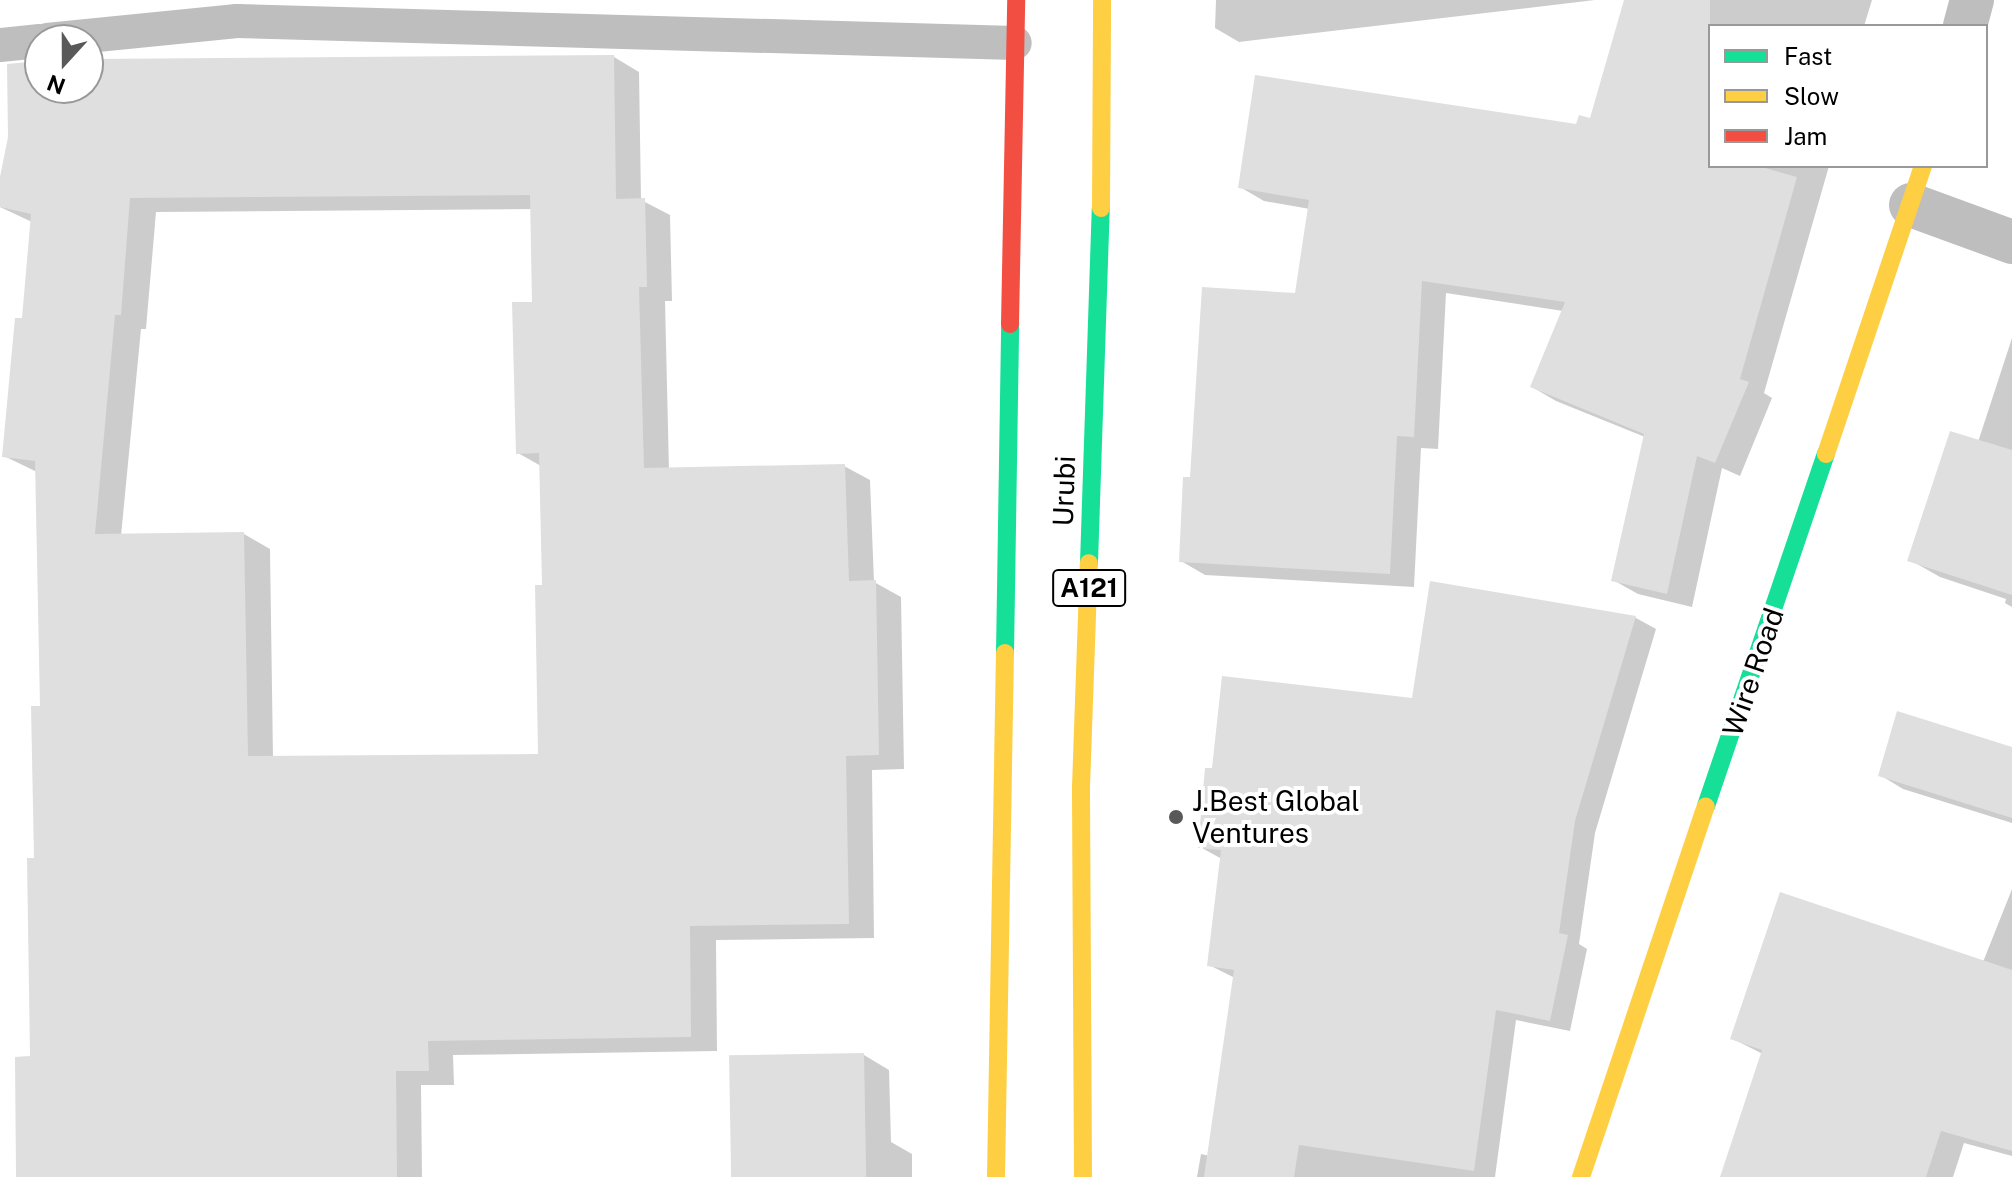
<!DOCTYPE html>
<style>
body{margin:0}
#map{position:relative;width:2012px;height:1177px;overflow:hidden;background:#fff;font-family:"Public Sans",sans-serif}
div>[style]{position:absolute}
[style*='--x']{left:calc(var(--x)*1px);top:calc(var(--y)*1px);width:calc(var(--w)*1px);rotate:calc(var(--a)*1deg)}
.shadow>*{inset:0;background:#0003}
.building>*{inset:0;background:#dfdfdf;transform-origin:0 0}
.lane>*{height:34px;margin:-17px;padding:0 17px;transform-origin:17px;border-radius:17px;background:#bebebe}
.street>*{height:44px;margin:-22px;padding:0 22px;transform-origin:22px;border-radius:22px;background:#bebebe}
.fast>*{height:18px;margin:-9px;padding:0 9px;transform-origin:9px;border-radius:9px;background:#16e098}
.slow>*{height:18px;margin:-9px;padding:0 9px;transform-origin:9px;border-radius:9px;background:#ffcf43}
.jam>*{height:18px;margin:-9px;padding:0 9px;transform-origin:9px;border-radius:9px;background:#f24e42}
.dots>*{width:22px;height:22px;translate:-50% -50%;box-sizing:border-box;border:4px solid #fff;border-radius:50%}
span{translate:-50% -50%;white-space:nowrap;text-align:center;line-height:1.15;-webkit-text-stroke:8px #fff;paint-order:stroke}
.shield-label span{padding:2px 6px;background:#fff;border:2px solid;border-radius:6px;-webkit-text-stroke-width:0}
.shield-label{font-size:26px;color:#000;font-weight:700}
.street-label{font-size:28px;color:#000}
.poi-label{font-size:28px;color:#000}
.left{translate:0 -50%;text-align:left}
.legend{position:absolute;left:1708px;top:24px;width:280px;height:144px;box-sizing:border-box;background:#fff;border:2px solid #999;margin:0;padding:10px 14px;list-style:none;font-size:24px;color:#000}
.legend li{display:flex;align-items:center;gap:16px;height:40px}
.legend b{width:40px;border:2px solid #999}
.north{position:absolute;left:24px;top:24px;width:80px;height:80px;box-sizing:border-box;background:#fff;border:2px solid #999;border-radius:50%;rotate:201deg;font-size:22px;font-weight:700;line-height:32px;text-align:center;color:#000}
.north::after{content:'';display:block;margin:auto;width:28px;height:36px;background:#595959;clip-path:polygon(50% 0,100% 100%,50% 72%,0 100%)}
</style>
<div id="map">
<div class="shadow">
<i style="clip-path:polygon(1216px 0,1595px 0,1239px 42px,1215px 28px)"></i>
<i style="clip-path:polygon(1626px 0,1872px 0,1864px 26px,1710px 26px,1710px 166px,1829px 166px,1764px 393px,1772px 398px,1740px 476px,1722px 468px,1692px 607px,1638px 594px,1613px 580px,1645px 437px,1556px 401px,1532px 387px,1563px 311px,1446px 293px,1438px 449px,1421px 448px,1414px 587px,1205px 575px,1181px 561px,1192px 480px,1297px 295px,1310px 209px,1264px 201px,1240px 187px,1578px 126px,1591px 120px)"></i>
<i style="clip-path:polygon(evenodd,614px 57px,639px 72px,641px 200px,670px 215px,672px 301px,665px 301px,669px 470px,844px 466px,870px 480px,874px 582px,901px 597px,904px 769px,872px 770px,874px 938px,716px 940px,717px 1051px,453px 1055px,454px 1085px,421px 1085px,422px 1177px,18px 1177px,32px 1058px,42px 708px,37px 472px,4px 456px,24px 321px,32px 222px,0 207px,0 188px,40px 63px,40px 88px,88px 88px,88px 61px,614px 57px,532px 209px,534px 304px,518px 453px,541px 466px,544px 587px,540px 756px,273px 758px,270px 549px,244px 534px,121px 536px,141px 329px,146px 329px,156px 212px,532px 209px)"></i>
<i style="clip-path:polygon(2012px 338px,2012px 607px,2005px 603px,2006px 599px,1940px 577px,1910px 560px,1978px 442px)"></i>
<i style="clip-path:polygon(1432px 583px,1636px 618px,1656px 629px,1595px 833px,1579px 944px,1587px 949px,1570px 1031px,1516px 1020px,1495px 1177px,1197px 1177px,1201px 1154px,1210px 1156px,1235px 978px,1209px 965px,1222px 859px,1200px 847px,1413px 700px)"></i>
<i style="clip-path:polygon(2012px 749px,2012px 823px,1903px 789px,1880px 775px)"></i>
<i style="clip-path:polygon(2012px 889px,2012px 1156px,1964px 1143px,1953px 1177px,1722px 1177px,1763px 1054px,1733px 1039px,1983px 962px)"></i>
<i style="clip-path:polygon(864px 1055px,889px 1070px,891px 1142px,912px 1154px,912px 1177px,733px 1177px)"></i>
</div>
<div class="building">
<i style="clip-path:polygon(1624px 0,1710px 0,1710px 166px,1758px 166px,1797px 177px,1740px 379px,1749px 382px,1715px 463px,1697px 456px,1667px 594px,1611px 581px,1644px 434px,1530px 387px,1565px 302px,1422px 281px,1414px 437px,1397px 436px,1390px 574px,1179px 562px,1183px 477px,1190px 477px,1202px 287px,1295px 293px,1309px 200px,1238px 188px,1255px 75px,1576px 124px,1579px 115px,1590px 118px)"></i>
<i style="clip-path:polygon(evenodd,614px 55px,616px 199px,645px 198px,647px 287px,639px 287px,644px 468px,845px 464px,849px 581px,876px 580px,879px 755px,846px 756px,849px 924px,690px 926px,691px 1037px,428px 1041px,429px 1071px,396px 1071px,397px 1177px,16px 1177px,15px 1057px,30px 1056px,27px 858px,34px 858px,31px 706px,40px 706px,35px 461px,2px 457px,15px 318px,22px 318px,31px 214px,0 207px,0 177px,8px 137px,7px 64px,40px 61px,40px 88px,88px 88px,88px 59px,614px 55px,530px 195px,532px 302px,512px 302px,516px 454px,539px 453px,542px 585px,535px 585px,538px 754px,248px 756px,244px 532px,95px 534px,115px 315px,121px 315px,130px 198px,530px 195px)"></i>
<i style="clip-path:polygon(1950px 431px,2012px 450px,2012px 595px,1907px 561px)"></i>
<i style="clip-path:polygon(1430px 581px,1636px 616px,1575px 821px,1559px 933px,1568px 935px,1550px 1021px,1496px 1010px,1474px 1171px,1299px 1145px,1294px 1177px,1204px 1177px,1234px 970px,1207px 966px,1221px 850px,1198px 848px,1205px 768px,1212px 768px,1222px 676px,1412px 698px)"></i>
<i style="clip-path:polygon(1897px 711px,2012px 747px,2012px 818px,1878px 776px)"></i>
<i style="clip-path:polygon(1780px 892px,2012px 970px,2012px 1151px,1941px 1131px,1926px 1177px,1720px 1177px,1762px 1050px,1730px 1039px)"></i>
<i style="left:864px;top:1053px;width:124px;height:135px;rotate:89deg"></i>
</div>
<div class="lane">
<i style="--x:47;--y:40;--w:191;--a:-5.7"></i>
<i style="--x:237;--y:21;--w:778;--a:1.62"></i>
<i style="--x:0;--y:45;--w:40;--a:-5.7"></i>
</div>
<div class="street">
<i style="--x:1965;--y:26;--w:27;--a:-75"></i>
<i style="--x:1911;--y:205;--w:108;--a:20.1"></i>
</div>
<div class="fast">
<i style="--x:1089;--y:563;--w:355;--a:-88.1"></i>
<i style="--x:1005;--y:653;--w:329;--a:-89.1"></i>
<i style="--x:1706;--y:806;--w:372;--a:-71.2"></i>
</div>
<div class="slow">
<i style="--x:1101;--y:208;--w:208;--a:-89.7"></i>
<i style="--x:1826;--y:454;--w:304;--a:-71.4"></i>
<i style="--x:996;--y:1177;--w:524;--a:-89.02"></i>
<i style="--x:1083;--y:1177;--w:390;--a:-90.3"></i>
<i style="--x:1081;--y:787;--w:224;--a:-88"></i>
<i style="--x:1581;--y:1177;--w:391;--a:-71.4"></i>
</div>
<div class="jam">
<i style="--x:1010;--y:324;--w:324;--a:-88.9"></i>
</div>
<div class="dots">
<i style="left:1176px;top:817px;background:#595959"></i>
</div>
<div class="shield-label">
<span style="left:1089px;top:588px">A121</span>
</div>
<div class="street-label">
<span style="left:1064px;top:491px;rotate:-88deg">Urubi</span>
<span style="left:1753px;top:672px;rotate:-71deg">Wire Road</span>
</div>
<div class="poi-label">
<span class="left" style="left:1192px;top:817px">J.Best Global<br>Ventures</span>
</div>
<ul class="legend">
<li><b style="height:10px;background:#16e098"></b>Fast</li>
<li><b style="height:10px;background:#ffcf43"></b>Slow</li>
<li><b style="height:10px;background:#f24e42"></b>Jam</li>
</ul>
<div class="north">N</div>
</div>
